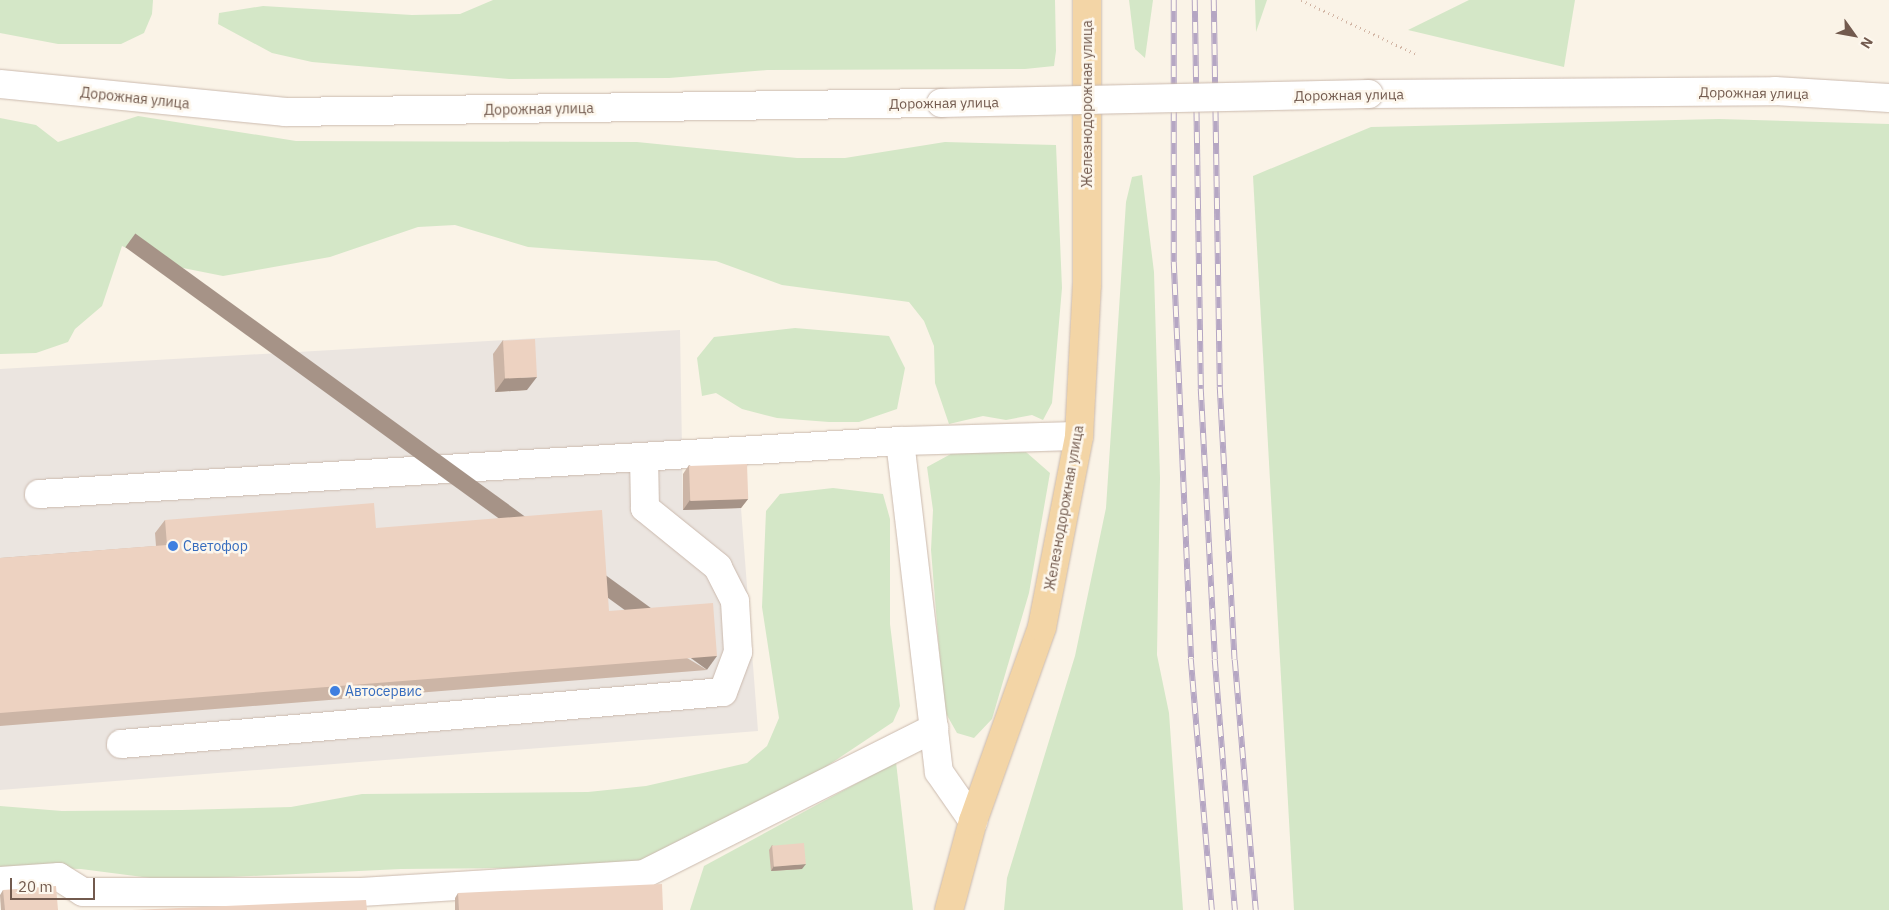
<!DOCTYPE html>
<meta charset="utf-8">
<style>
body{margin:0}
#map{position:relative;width:1889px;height:910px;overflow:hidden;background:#faf3e7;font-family:"IBM Plex Sans",sans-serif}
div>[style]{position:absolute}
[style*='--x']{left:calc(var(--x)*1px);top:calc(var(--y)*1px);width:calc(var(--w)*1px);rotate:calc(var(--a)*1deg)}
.industrial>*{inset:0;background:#ebe5e0}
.green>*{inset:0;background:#d4e7c7}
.path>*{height:3px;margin-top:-1.5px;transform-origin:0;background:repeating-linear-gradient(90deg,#d2b5a4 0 1px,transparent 0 5px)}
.roads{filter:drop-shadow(0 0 1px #cbbaae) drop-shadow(0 0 1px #cbbaae)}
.minor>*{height:28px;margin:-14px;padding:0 14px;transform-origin:14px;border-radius:14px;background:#fff}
.major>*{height:28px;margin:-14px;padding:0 14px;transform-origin:14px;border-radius:14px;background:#f3d5a6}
.rail>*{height:5.5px;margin-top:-2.75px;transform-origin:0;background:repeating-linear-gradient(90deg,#fdf7ed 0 11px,#b5a6c3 0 22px);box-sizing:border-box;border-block:1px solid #b5a6c3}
.bridges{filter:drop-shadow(0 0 1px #cbbaae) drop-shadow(0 0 1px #cbbaae)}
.minor-bridge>*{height:28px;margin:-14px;padding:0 14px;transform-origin:14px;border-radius:14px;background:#fff}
.wall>*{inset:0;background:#ccb5a6}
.shaded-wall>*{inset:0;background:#a69387;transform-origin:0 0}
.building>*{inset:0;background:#edd2c1;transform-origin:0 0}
.dots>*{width:14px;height:14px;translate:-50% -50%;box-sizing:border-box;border:2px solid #fdf7ed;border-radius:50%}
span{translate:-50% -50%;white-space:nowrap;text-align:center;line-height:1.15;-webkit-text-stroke:5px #fdf7ed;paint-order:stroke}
.street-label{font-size:14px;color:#725a4e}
.shop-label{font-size:14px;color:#366cbe}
.left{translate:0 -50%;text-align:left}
.north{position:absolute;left:1829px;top:10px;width:50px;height:50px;-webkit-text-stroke:4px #fdf7ed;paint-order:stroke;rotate:122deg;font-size:14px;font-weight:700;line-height:20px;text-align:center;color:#725a4e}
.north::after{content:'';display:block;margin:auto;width:18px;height:22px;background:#725a4e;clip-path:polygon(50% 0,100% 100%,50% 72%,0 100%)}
.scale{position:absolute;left:10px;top:878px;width:85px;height:22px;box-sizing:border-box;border:2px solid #725a4e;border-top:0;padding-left:6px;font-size:15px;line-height:18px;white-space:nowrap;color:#725a4e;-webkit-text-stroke:4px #fdf7ed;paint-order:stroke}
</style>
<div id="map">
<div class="industrial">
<i style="clip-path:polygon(680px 330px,683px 509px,741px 508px,758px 731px,0 790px,0 369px)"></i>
</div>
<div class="green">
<i style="clip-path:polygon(0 0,153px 0,152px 14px,144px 33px,121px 44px,58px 44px,0 33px)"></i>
<i style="clip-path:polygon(493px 0,1055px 0,1056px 51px,1054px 66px,1025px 69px,767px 70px,669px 78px,509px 79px,312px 62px,272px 53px,218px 24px,219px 13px,263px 6px,412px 15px,460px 14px)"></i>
<i style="clip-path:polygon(1129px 0,1153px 0,1145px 58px,1135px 49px)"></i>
<i style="clip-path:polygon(1255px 0,1267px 0,1256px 32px)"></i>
<i style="clip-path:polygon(1469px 0,1575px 0,1564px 67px,1408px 30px)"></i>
<i style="clip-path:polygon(138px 116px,296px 141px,637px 142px,797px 158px,845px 158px,945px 142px,1056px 145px,1062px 288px,1052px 403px,1043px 420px,1032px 415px,1006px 420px,983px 416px,949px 424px,935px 383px,934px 346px,924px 321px,909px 302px,782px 285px,716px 261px,528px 247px,455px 225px,418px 227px,330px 257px,223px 276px,163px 264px,122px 246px,102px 306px,75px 329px,68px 342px,36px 353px,0 354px,0 118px,36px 125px,58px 142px)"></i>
<i style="clip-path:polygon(1719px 119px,1889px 124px,1889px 910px,1294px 910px,1253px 176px,1371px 127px)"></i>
<i style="clip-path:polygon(1142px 175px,1154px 272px,1160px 478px,1157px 655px,1169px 713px,1183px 910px,1004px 910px,1007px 878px,1075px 656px,1106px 508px,1126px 202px,1132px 177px)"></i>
<i style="clip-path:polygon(795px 328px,889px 336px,905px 368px,897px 409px,859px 422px,829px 422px,777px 418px,742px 409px,716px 393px,702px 396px,697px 358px,714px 337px)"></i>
<i style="clip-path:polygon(960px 449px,1026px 452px,1050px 473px,1029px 593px,992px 719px,974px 738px,957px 733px,944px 710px,931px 550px,933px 510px,927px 467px)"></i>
<i style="clip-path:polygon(833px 488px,883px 494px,890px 519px,890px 624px,900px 706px,893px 722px,803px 782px,646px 861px,604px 867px,401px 869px,166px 880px,81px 869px,0 867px,0 806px,62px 811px,182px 810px,291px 807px,362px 794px,588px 792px,646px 786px,747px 763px,767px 746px,779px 718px,762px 607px,766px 511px,780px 494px)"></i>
<i style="clip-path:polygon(896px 762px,913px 910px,690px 910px,704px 866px)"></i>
</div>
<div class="path">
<i style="--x:1301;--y:0;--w:129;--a:25.2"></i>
</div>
<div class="roads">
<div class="minor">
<i style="--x:0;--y:84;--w:286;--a:5.6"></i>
<i style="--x:285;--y:112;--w:656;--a:-0.79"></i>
<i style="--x:1369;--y:94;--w:406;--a:-0.4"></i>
<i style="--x:1775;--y:91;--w:114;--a:3.5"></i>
<i style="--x:900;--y:441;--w:333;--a:83.3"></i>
<i style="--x:939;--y:772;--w:60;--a:55.2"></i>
<i style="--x:39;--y:494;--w:863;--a:-3.52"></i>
<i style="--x:900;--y:441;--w:179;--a:-1.6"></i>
<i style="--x:121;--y:744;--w:604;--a:-4.94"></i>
<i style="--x:723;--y:692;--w:43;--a:-69.4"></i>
<i style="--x:738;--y:652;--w:51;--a:-93.4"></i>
<i style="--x:735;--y:601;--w:38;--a:-117"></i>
<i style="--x:718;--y:567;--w:94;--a:-141.1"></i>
<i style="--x:645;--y:508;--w:51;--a:-91.1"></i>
<i style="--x:0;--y:881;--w:59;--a:-3.9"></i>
<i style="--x:59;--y:877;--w:28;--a:32"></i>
<i style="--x:83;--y:892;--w:278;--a:0"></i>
<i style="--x:361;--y:892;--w:284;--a:-3.6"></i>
<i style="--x:644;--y:874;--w:325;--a:-26.7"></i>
</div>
<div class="major">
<i style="--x:949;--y:910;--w:92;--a:-74.9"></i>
<i style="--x:973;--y:821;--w:206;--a:-70.4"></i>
<i style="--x:1042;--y:627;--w:195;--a:-79"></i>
<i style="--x:1079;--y:436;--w:151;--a:-87"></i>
<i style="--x:1087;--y:285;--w:285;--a:-90"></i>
</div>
</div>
<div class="rail">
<i style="--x:1174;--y:0;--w:262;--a:90"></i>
<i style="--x:1174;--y:262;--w:397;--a:87.5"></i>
<i style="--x:1191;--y:659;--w:252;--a:85.2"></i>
<i style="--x:1195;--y:0;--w:389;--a:89.1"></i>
<i style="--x:1201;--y:389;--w:271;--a:87"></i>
<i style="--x:1215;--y:660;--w:251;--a:85.4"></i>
<i style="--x:1214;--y:0;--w:387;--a:89.1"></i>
<i style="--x:1220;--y:387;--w:273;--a:86.9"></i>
<i style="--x:1235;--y:660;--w:251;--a:85.2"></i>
</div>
<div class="bridges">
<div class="minor-bridge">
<i style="--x:941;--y:103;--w:428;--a:-1.2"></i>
</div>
</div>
<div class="wall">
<i style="clip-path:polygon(503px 340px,527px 390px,495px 392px,493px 354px)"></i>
<i style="clip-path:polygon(689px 465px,748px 499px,741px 508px,683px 510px,683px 474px)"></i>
<i style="clip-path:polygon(165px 520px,376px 528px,609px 611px,707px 670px,0 726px,0 558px,156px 546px,155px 533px)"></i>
<i style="clip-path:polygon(772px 845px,802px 869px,771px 871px,769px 850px)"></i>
<i style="clip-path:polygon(3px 890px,58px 910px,1px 910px,0 895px)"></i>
<i style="clip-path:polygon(458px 893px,663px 910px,455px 910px,455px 898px)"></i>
</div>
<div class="shaded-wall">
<i style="clip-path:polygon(537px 377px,527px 390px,495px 392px,505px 378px)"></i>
<i style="clip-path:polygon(748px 499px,741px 508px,683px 510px,690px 500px)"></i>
<i style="left:717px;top:656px;width:17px;height:719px;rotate:126deg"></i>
<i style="clip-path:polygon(806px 864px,802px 869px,771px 871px,774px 866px)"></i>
</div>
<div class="building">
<i style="left:535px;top:339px;width:38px;height:32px;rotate:87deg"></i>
<i style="left:747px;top:464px;width:35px;height:58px;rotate:88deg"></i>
<i style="clip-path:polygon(374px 503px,376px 528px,602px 510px,609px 611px,713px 603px,717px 656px,0 713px,0 558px,167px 545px,165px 520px)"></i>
<i style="left:804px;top:843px;width:21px;height:32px;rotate:85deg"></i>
<i style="clip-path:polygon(662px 884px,663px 910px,459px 910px,458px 893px)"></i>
<i style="clip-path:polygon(56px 886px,58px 910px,5px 910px,3px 890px)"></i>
<i style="clip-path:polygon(366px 900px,367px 910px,132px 910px)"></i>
</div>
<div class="dots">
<i style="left:173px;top:546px;background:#3f7fe0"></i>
<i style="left:335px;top:691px;background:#3f7fe0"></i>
</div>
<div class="street-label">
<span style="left:1754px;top:93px;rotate:1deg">Дорожная улица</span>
<span style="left:1349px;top:95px;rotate:-1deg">Дорожная улица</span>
<span style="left:135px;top:98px;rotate:6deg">Дорожная улица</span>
<span style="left:944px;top:103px;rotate:-1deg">Дорожная улица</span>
<span style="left:1087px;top:104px;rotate:-90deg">Железнодорожная улица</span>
<span style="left:539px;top:109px;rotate:-1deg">Дорожная улица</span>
<span style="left:1064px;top:508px;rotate:-80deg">Железнодорожная улица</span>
</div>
<div class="shop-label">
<span class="left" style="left:183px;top:546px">Светофор</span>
<span class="left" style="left:345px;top:691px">Автосервис</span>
</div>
<div class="north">N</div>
<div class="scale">20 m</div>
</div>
